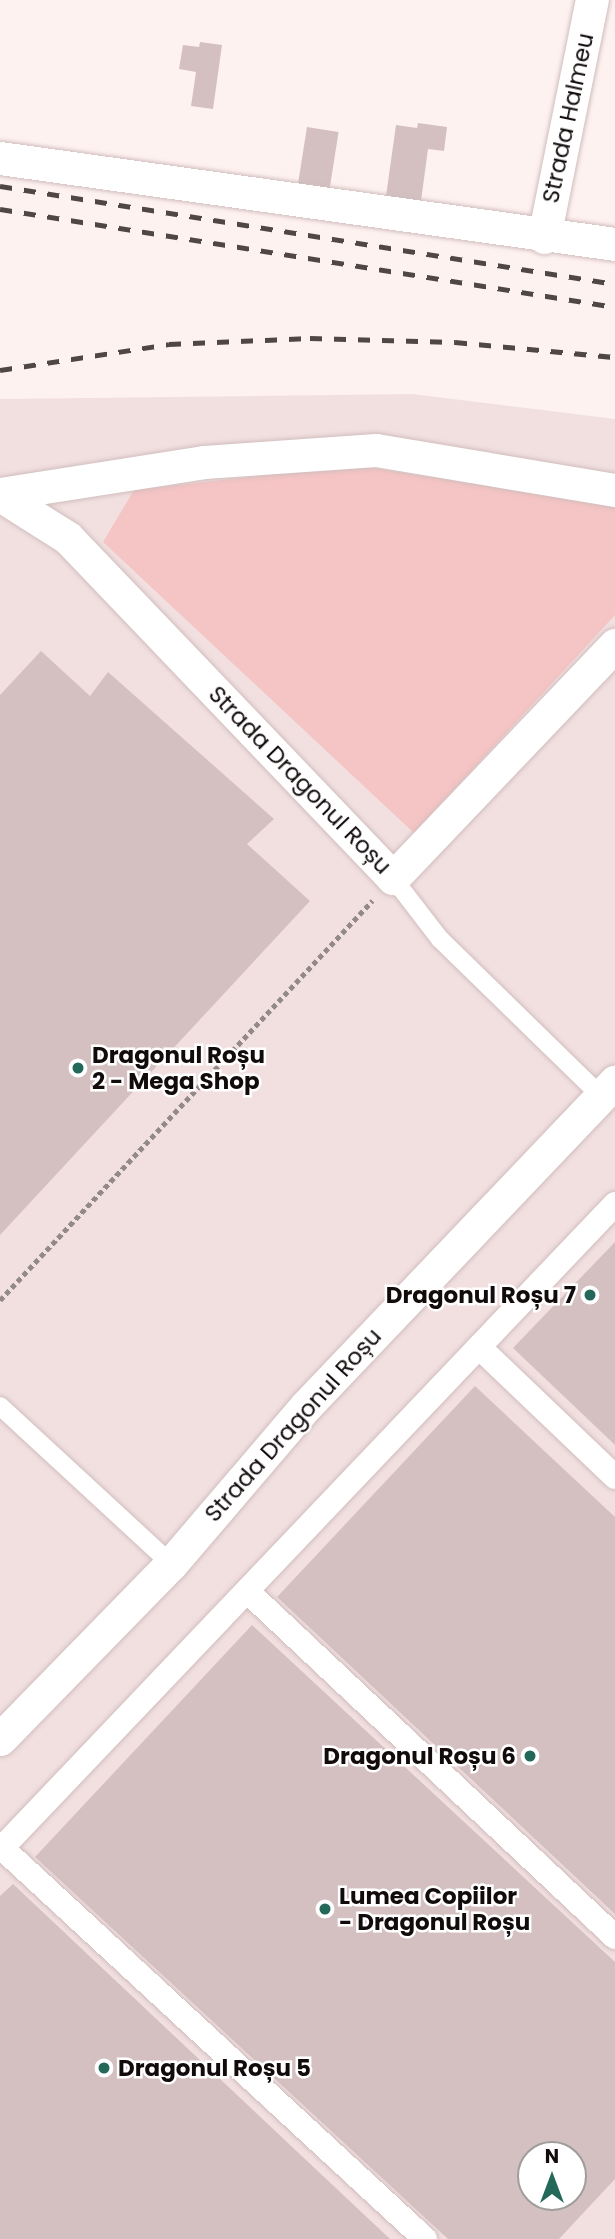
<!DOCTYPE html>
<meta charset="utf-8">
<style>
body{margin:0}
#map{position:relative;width:615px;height:2239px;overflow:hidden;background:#fef2f1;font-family:Poppins,sans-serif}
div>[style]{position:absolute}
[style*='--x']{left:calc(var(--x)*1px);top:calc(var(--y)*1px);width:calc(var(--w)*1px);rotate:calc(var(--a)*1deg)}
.built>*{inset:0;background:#f2e0e0}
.green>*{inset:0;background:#f5c4c4}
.building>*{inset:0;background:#d4c0c0;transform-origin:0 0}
.path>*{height:4.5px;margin-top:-2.25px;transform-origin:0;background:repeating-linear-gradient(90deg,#938988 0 5px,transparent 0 8.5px)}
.roads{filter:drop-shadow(0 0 2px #d1bdbd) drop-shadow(0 0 2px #d1bdbd)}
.service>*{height:18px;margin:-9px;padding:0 9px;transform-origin:9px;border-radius:9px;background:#fff}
.pedestrian>*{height:24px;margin:-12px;padding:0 12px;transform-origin:12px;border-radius:12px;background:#fff}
.minor>*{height:33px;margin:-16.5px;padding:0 16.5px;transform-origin:16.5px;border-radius:16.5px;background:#fff}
.rail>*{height:5px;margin-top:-2.5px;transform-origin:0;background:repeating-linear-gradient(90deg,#4f4646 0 12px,transparent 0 24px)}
.dots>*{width:19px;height:19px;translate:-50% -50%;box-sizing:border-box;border:4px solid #fff;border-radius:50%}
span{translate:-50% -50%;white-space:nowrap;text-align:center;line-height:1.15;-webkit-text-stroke:5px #fff;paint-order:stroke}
.street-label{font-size:23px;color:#120b0b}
.poi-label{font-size:23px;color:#120b0b;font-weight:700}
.left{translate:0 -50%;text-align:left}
.right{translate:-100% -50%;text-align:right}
.north{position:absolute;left:517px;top:2141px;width:70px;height:70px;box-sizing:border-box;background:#fff;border:2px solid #a09d9d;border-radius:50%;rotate:0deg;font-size:19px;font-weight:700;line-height:28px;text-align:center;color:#120b0b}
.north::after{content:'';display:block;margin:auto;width:24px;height:32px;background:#24685a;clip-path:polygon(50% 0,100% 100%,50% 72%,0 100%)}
</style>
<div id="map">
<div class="built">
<i style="clip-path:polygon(evenodd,412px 394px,615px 419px,615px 2239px,0 2239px,0 399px,412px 394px,531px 2155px,573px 2155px,573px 2197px,531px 2197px,531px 2155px)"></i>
</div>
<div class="green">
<i style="clip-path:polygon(354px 465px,615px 506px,615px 615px,414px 833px,103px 542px,134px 490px)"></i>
</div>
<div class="building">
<i style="clip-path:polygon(200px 42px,222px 45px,213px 109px,191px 106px,196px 72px,179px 69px,183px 45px,199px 47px)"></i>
<i style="clip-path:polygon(418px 123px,447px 127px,444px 151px,428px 149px,421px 201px,386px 196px,396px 125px,417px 128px)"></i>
<i style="left:307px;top:127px;width:32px;height:58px;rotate:9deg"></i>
<i style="clip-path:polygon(41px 651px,90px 696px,108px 672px,274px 819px,247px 844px,310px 901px,0 1235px,0 695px)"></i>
<i style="clip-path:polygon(615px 1242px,615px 1445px,513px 1348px)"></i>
<i style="clip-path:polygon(475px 1386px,615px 1517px,615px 1914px,277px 1597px)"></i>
<i style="clip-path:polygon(evenodd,252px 1625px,615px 1962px,615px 2179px,559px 2239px,448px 2239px,35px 1857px,252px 1625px,531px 2155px,573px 2155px,573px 2197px,531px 2197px,531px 2155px)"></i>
<i style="clip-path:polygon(13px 1884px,390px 2239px,0 2239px,0 1896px)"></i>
</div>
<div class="path">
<i style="--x:0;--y:1300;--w:546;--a:-47.01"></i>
</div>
<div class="roads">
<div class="service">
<i style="--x:393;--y:878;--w:77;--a:52.4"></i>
<i style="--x:440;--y:939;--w:225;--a:44.3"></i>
<i style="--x:0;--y:1406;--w:233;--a:42.7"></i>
</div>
<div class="pedestrian">
<i style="--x:479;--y:1347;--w:188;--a:43.7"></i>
<i style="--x:247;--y:1591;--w:505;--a:43.24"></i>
<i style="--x:2;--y:1848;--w:576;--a:42.75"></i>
<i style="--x:0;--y:1850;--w:892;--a:-46.41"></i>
</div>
<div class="minor">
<i style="--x:0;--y:158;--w:621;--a:7.96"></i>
<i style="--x:544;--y:237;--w:242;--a:-78.6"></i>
<i style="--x:0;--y:494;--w:206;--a:-8.9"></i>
<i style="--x:204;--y:462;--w:172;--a:-4"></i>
<i style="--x:376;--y:450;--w:242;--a:9.5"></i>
<i style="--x:0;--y:495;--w:80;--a:32.3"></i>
<i style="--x:68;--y:538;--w:470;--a:46.3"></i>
<i style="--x:393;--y:878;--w:322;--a:-46.4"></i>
<i style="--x:0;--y:1739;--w:245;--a:-45.7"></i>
<i style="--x:171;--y:1564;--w:208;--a:-49.5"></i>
<i style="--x:306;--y:1406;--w:448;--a:-46.4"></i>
</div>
</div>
<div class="rail">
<i style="--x:0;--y:186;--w:623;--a:9.05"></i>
<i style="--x:0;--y:209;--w:623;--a:9.05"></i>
<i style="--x:0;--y:370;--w:171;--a:-8.7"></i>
<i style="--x:169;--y:344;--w:141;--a:-2.4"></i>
<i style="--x:310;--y:338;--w:145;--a:1.6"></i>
<i style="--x:455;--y:342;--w:161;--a:5.4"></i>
</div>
<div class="dots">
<i style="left:78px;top:1068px;background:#24685a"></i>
<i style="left:590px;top:1295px;background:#24685a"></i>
<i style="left:530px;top:1756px;background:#24685a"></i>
<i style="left:325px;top:1909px;background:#24685a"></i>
<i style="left:104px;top:2068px;background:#24685a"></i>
</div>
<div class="street-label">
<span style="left:568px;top:118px;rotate:-78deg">Strada Halmeu</span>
<span style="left:300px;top:780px;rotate:46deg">Strada Dragonul Roșu</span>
<span style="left:293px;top:1425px;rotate:-48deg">Strada Dragonul Roșu</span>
</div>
<div class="poi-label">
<span class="left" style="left:92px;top:1068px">Dragonul Roșu<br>2 - Mega Shop</span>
<span class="right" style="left:576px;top:1295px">Dragonul Roșu 7</span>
<span class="right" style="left:516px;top:1756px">Dragonul Roșu 6</span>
<span class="left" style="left:339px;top:1909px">Lumea Copiilor<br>- Dragonul Roșu</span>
<span class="left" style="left:118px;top:2068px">Dragonul Roșu 5</span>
</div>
<div class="north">N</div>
</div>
